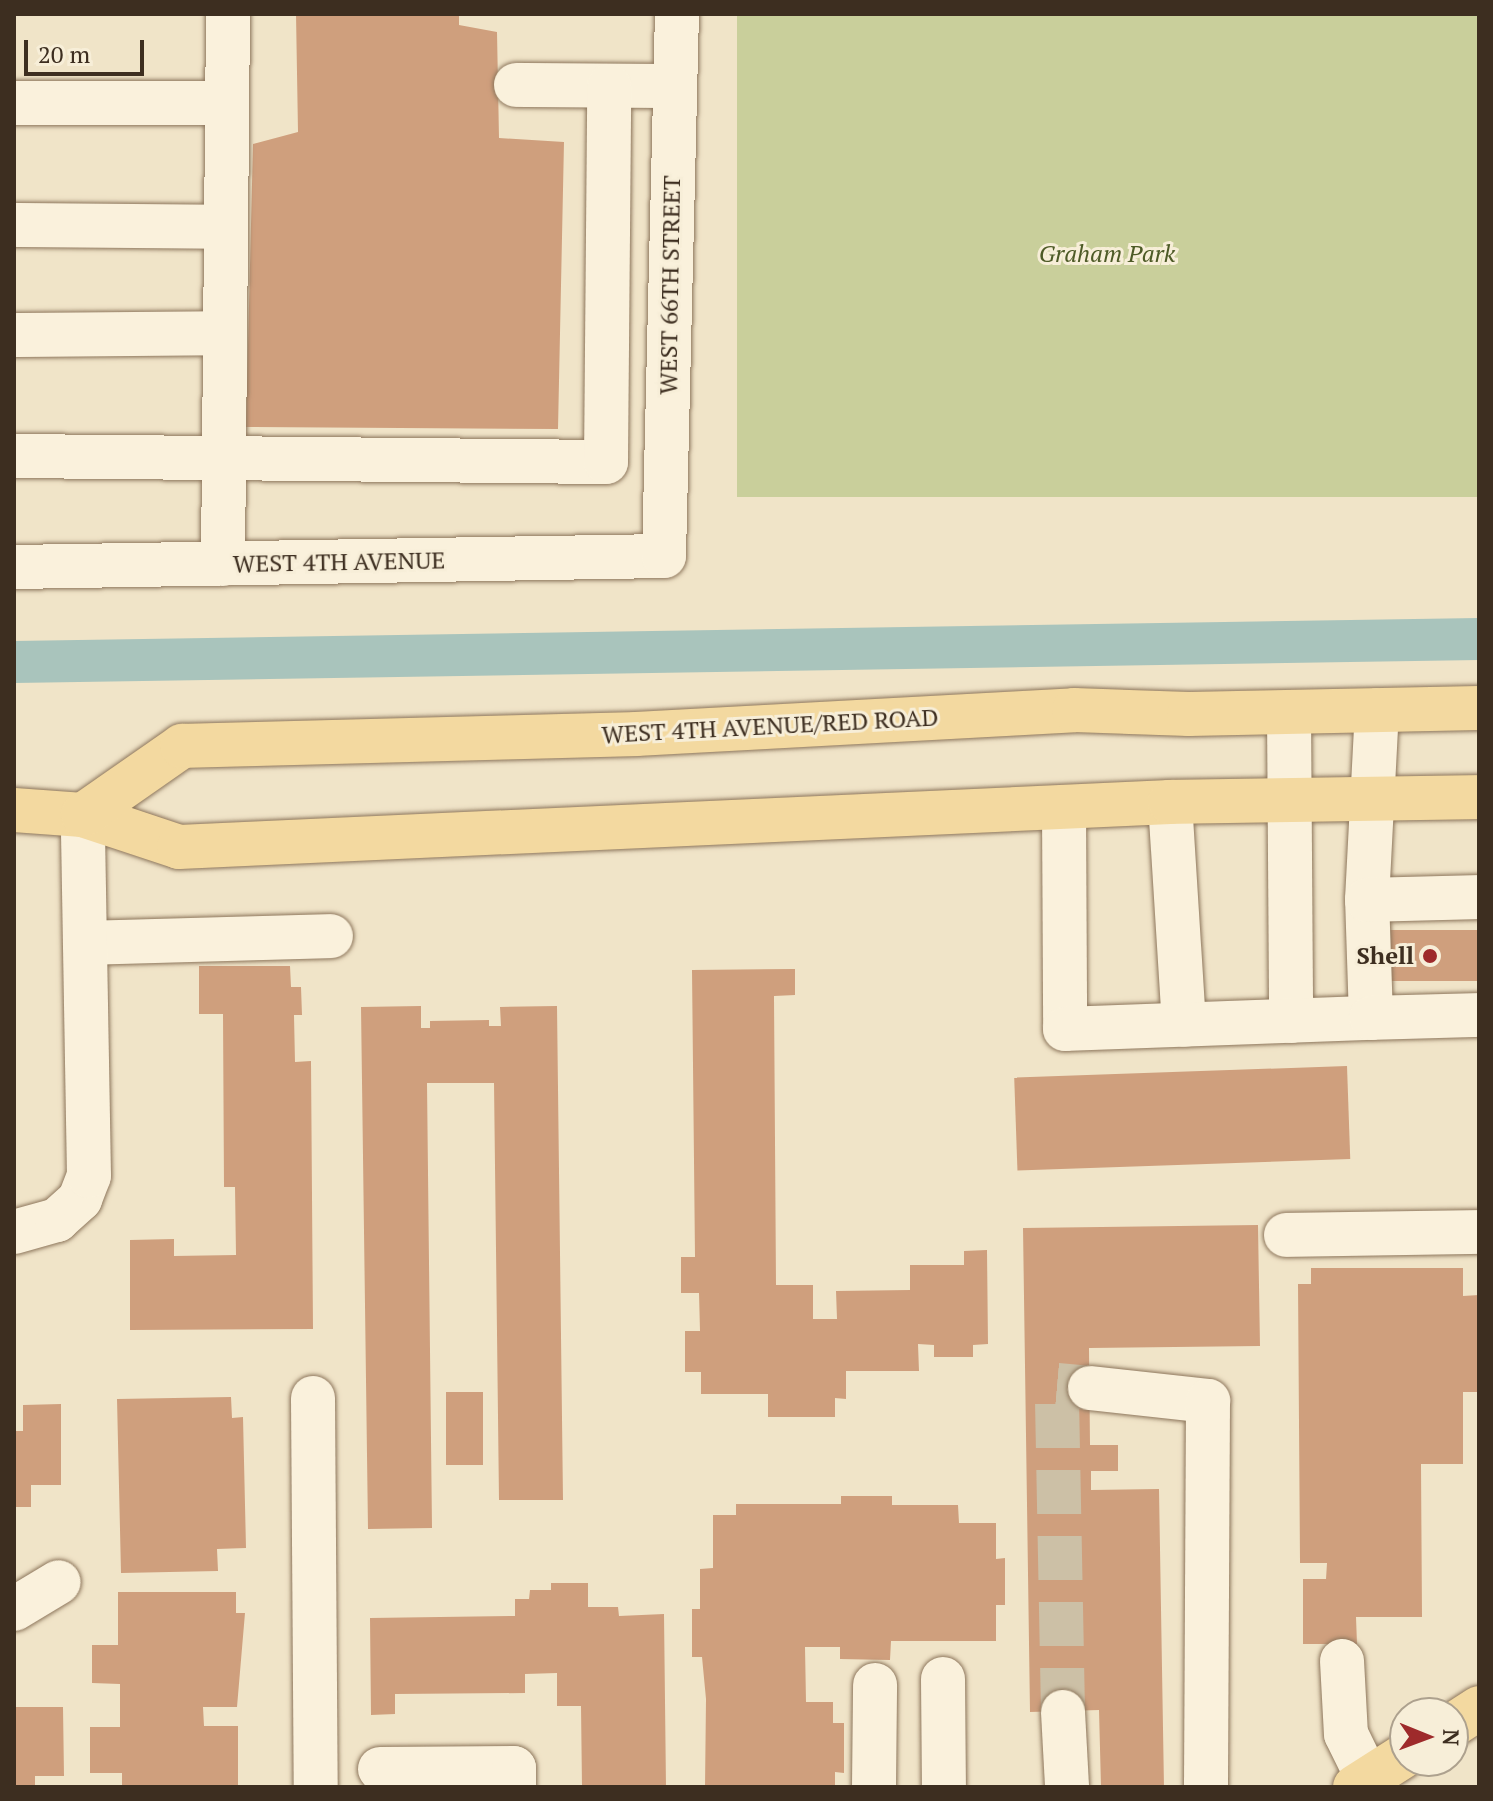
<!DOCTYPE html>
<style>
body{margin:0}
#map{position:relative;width:1493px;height:1801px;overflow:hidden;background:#f0e4c8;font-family:"PT Serif",serif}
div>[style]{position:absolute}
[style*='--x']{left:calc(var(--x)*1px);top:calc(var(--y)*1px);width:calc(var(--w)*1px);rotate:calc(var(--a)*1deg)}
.green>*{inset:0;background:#c9cf9b;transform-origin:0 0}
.canal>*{height:42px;margin:-21px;padding:0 21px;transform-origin:21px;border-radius:21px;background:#a9c4bc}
.building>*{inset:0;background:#cf9f7d;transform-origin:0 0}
.minor-tunnel>*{height:44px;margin-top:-22px;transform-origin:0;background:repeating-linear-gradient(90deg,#ccc0a6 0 44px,transparent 0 66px)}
.roads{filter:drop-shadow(0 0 2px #8d765c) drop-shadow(0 0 2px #8d765c)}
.minor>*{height:44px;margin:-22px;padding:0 22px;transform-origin:22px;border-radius:22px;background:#faf1dc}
.major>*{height:44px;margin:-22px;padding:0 22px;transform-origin:22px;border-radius:22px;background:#f3d9a0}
.dots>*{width:22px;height:22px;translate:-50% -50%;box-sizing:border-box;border:4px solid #f7eed8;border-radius:50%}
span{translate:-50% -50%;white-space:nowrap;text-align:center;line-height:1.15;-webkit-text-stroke:6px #f7eed8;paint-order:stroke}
.park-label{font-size:24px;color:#4d5a26;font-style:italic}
.street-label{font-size:24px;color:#3d2e20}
.poi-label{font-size:24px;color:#3d2e20;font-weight:700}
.right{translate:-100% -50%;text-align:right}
.frame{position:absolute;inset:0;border:16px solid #3d2e20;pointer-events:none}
.north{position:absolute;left:1389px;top:1697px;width:80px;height:80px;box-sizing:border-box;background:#f7eed8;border:2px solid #ada18e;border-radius:50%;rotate:91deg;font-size:22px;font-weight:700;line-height:32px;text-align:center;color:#3d2e20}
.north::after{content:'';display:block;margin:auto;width:28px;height:36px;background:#9e2a2b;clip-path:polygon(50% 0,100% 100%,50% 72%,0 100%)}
.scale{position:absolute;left:24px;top:40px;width:120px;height:36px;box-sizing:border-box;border:4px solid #3d2e20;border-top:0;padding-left:10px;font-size:24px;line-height:28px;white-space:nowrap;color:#3d2e20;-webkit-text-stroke:6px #f7eed8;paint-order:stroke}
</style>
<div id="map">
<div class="green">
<i style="left:737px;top:14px;width:742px;height:483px"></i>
</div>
<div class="canal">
<i style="--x:14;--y:662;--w:1465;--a:-0.9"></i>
</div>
<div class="building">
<i style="clip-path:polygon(296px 14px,459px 14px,459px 25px,497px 32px,499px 138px,564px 142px,558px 429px,246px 427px,253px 144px,298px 132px)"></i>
<i style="left:1380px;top:930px;width:99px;height:51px"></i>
<i style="clip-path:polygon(199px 966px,290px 966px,291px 987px,301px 987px,302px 1015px,294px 1015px,295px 1062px,311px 1061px,313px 1329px,130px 1330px,130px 1240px,174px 1239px,174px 1256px,236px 1255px,235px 1187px,224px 1187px,223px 1014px,199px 1014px)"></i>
<i style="clip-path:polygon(795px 969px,795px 995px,774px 996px,776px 1285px,813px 1285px,813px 1319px,837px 1319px,836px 1291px,910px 1290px,910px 1265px,964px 1265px,964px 1251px,987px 1250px,988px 1344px,973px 1345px,973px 1357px,934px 1357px,934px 1345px,918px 1344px,919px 1371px,846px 1371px,846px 1399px,835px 1398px,835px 1417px,768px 1417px,768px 1394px,701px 1394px,701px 1372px,685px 1372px,685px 1331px,700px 1331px,699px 1293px,681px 1293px,681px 1257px,695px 1257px,692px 970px)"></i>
<i style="clip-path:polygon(421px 1006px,421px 1028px,430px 1028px,430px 1021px,489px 1020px,489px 1026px,501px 1026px,500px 1007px,557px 1006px,563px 1500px,499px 1500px,494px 1083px,427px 1083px,432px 1528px,368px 1529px,361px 1007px)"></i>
<i style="left:1347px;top:1066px;width:93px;height:333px;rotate:88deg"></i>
<i style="clip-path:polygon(1258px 1225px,1260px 1346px,1089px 1348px,1090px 1445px,1118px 1445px,1118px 1471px,1091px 1471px,1091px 1490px,1159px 1489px,1164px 1787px,1101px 1787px,1099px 1710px,1030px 1712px,1023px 1228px)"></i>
<i style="clip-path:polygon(1311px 1268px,1463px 1268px,1463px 1296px,1479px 1295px,1479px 1392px,1463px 1392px,1463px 1464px,1421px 1464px,1422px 1617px,1356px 1617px,1357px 1644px,1303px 1644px,1303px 1579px,1326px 1579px,1327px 1563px,1300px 1563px,1298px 1284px,1311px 1284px)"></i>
<i style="left:446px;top:1392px;width:37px;height:73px"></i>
<i style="clip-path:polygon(231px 1397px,232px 1418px,243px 1417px,246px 1548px,217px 1549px,218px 1571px,121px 1573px,117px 1399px)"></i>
<i style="clip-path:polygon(61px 1404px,61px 1485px,31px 1485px,31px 1507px,14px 1507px,14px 1431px,23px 1431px,23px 1405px)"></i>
<i style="clip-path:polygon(841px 1496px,892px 1496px,892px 1505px,958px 1505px,959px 1523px,996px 1523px,996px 1559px,1005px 1558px,1005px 1605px,996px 1605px,996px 1641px,891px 1641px,890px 1660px,840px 1659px,840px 1647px,805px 1647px,806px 1702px,833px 1702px,833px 1723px,844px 1723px,844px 1773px,835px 1772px,835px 1787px,705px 1787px,706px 1699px,702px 1657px,692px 1657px,692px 1609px,700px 1609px,700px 1569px,713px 1568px,713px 1515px,736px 1515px,736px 1504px,841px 1504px)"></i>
<i style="clip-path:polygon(551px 1583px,588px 1583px,588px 1607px,618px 1607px,619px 1616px,664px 1614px,666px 1787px,582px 1787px,581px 1706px,557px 1706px,557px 1673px,525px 1674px,525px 1693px,395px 1694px,395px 1714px,371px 1715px,370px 1618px,515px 1616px,515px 1599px,529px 1599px,530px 1590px,551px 1590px)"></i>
<i style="clip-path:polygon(118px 1592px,236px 1592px,236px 1613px,245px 1613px,237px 1707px,203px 1707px,204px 1726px,238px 1726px,238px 1787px,122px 1787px,122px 1773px,90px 1773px,90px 1727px,120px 1727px,120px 1684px,92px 1683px,92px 1645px,118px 1645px)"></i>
<i style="clip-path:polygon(14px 1707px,63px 1707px,64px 1776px,35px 1776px,35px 1787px,14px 1787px)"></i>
</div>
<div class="minor-tunnel">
<i style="--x:1063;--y:1712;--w:327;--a:-91.1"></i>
<i style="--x:1057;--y:1385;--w:33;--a:5"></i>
</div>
<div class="roads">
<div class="minor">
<i style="--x:516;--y:85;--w:159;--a:0.4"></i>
<i style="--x:14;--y:103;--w:213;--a:0"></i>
<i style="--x:14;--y:225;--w:212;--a:0.5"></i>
<i style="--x:14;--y:335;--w:211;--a:-0.5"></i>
<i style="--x:14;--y:456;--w:592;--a:0.58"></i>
<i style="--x:606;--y:462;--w:376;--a:-89.5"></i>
<i style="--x:223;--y:564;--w:550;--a:-89.48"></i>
<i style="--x:14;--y:567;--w:650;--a:-0.97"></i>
<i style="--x:664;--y:556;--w:542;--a:-88.63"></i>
<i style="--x:1289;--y:712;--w:309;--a:89.6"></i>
<i style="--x:1170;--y:802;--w:223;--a:86.4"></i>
<i style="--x:1064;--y:807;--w:222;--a:89.7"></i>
<i style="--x:1065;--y:1029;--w:306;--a:-2.1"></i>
<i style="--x:1371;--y:1018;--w:118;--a:-91.9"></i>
<i style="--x:1367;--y:900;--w:190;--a:-87"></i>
<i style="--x:1367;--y:900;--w:112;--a:-1.5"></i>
<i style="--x:87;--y:943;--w:244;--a:-1.6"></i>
<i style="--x:1371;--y:1018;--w:108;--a:-1.6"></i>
<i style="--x:14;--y:1232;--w:45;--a:-15.6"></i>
<i style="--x:57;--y:1220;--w:31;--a:-42"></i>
<i style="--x:80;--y:1199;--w:25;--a:-69"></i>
<i style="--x:89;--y:1176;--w:361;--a:-91"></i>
<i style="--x:1286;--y:1235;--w:193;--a:-0.9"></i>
<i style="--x:1090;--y:1388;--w:119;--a:6.3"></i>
<i style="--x:1208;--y:1401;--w:386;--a:90.3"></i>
<i style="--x:313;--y:1398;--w:389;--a:89.6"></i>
<i style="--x:14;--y:1609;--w:52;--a:-31"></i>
<i style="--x:1342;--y:1661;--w:73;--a:86.9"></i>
<i style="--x:1346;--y:1734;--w:50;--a:63.9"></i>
<i style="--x:943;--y:1679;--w:108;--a:89.5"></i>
<i style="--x:1063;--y:1712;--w:75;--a:86.9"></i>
<i style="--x:380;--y:1769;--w:134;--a:-0.4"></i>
<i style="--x:514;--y:1768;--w:19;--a:90"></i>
<i style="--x:874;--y:1787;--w:102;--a:-89.4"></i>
</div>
<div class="major">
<i style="--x:14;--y:810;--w:69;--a:4.1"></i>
<i style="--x:83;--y:815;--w:101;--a:18.4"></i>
<i style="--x:179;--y:847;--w:992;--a:-2.6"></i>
<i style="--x:1170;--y:802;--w:309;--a:-0.9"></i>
<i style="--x:83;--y:815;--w:121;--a:-34.9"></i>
<i style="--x:182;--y:746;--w:454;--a:-1.5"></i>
<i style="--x:636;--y:734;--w:439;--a:-3.1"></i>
<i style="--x:1074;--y:710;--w:115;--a:2"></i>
<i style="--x:1189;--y:714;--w:290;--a:-1.2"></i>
<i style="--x:1453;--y:1725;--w:31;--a:-33"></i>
<i style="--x:1355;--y:1787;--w:59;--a:-32.6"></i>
</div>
</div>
<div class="dots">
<i style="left:1430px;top:956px;background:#9e2a2b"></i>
</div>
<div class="park-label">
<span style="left:1107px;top:254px">Graham Park</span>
</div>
<div class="street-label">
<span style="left:670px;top:285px;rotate:-89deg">WEST 66TH STREET</span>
<span style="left:339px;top:562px;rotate:-1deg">WEST 4TH AVENUE</span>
<span style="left:770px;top:726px;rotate:-3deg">WEST 4TH AVENUE/RED ROAD</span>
</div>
<div class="poi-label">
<span class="right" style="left:1414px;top:956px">Shell</span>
</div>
<div class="frame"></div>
<div class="north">N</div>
<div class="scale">20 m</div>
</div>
